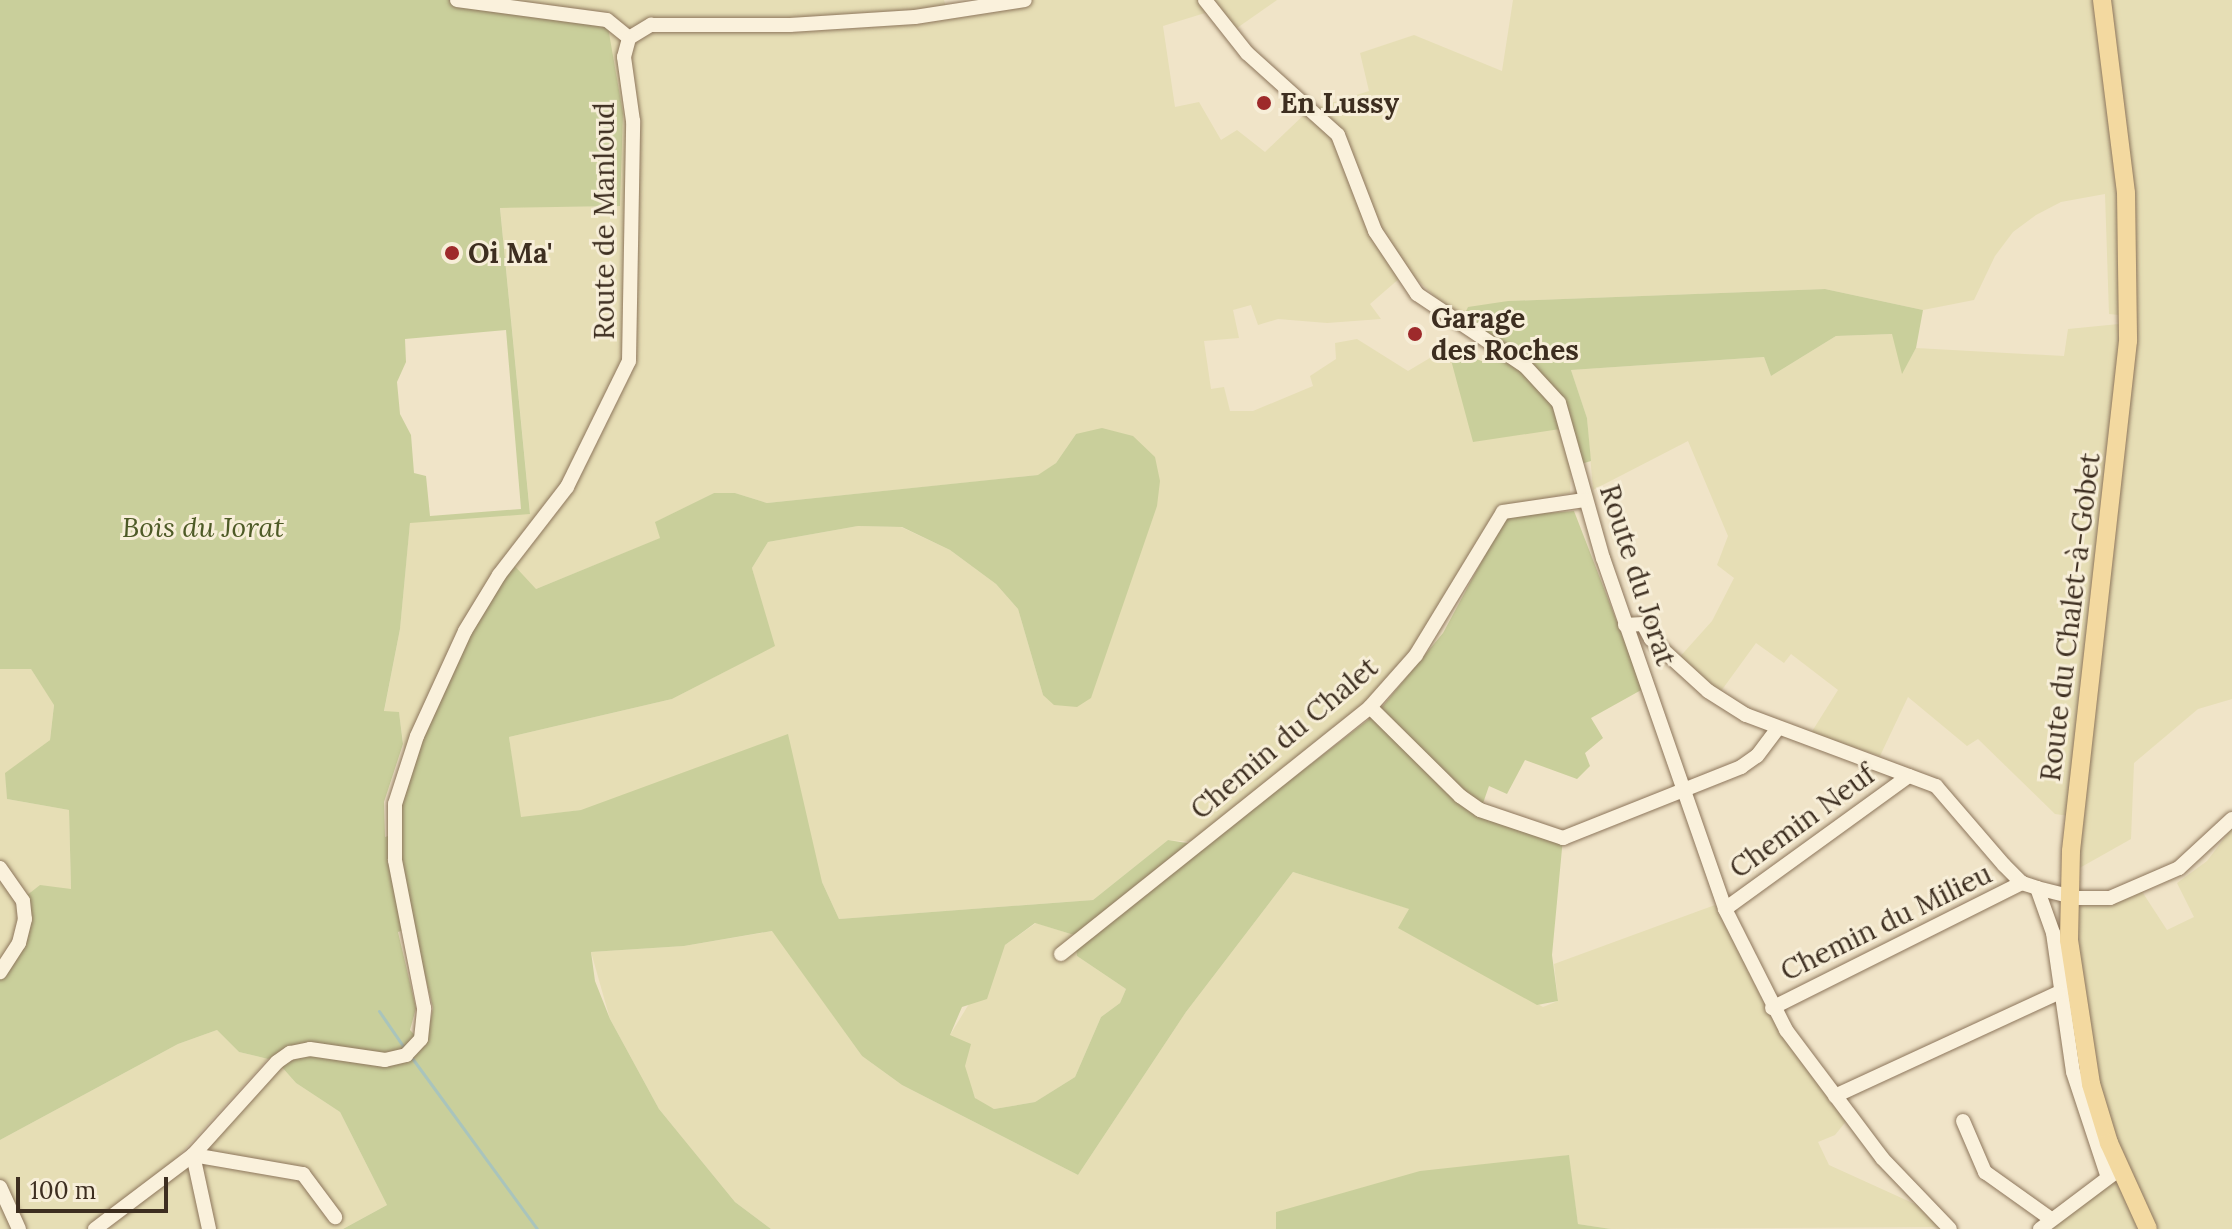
<!DOCTYPE html>
<meta charset="utf-8">
<style>
body{margin:0}
#map{position:relative;width:2232px;height:1229px;overflow:hidden;background:#f0e4c8;font-family:Lora,serif}
div>[style]{position:absolute}
[style*='--x']{left:calc(var(--x)*1px);top:calc(var(--y)*1px);width:calc(var(--w)*1px);rotate:calc(var(--a)*1deg)}
.farmland>*{inset:0;background:#e6deb5}
.green>*{inset:0;background:#c9cf9b}
.stream>*{height:3px;margin:-1.5px;padding:0 1.5px;transform-origin:1.5px;border-radius:1.5px;background:#a9c4bc}
.roads{filter:drop-shadow(0 0 2px #8d765c) drop-shadow(0 0 2px #8d765c)}
.minor>*{height:14px;margin:-7px;padding:0 7px;transform-origin:7px;border-radius:7px;background:#faf1dc}
.major>*{height:18px;margin:-9px;padding:0 9px;transform-origin:9px;border-radius:9px;background:#f3d9a0}
.dots>*{width:22px;height:22px;translate:-50% -50%;box-sizing:border-box;border:4px solid #f7eed8;border-radius:50%}
span{translate:-50% -50%;white-space:nowrap;text-align:center;line-height:1.15;-webkit-text-stroke:6px #f7eed8;paint-order:stroke}
.poi-label{font-size:28px;color:#3d2e20;font-weight:700}
.left{translate:0 -50%;text-align:left}
.street-label{font-size:28px;color:#3d2e20}
.park-label{font-size:28px;color:#4d5a26;font-style:italic}
.scale{position:absolute;left:16px;top:1177px;width:152px;height:36px;box-sizing:border-box;border:4px solid #3d2e20;border-top:0;padding-left:10px;font-size:24px;line-height:28px;white-space:nowrap;color:#3d2e20;-webkit-text-stroke:6px #f7eed8;paint-order:stroke}
</style>
<div id="map">
<div class="farmland">
<i style="clip-path:polygon(492px 0,944px 0,946px 7px,988px 0,1277px 0,1237px 28px,1205px 13px,1163px 26px,1175px 107px,1199px 102px,1221px 140px,1237px 130px,1265px 152px,1309px 110px,1369px 91px,1360px 53px,1414px 35px,1502px 71px,1513px 0,2232px 0,2232px 699px,2198px 709px,2134px 763px,2131px 839px,2076px 870px,2083px 818px,2055px 814px,1978px 739px,1967px 746px,1908px 697px,1880px 756px,1811px 733px,1838px 690px,1791px 654px,1784px 663px,1756px 643px,1716px 698px,1677px 660px,1712px 621px,1734px 578px,1717px 565px,1728px 536px,1688px 441px,1593px 490px,1587px 418px,1571px 370px,1764px 357px,1771px 376px,1836px 336px,1893px 334px,1902px 372px,1916px 348px,2064px 356px,2068px 329px,2119px 324px,2119px 315px,2109px 314px,2105px 194px,2061px 202px,2036px 215px,2013px 232px,1995px 256px,1974px 300px,1923px 310px,1825px 289px,1508px 301px,1461px 321px,1408px 271px,1370px 304px,1381px 319px,1327px 323px,1278px 319px,1258px 325px,1251px 305px,1233px 310px,1239px 338px,1204px 341px,1211px 389px,1224px 387px,1230px 411px,1253px 411px,1313px 386px,1310px 376px,1336px 359px,1335px 343px,1357px 339px,1408px 371px,1450px 346px,1467px 355px,1452px 360px,1561px 429px,1571px 467px,1570px 493px,1500px 508px,1434px 624px,1389px 683px,1195px 842px,1168px 840px,1093px 900px,839px 919px,822px 882px,581px 810px,520px 818px,509px 737px,672px 699px,774px 646px,752px 568px,768px 542px,858px 526px,901px 527px,950px 550px,996px 584px,1018px 609px,1043px 695px,1076px 434px,1056px 463px,1039px 475px,767px 503px,735px 493px,714px 493px,656px 522px,661px 538px,536px 589px,406px 762px,399px 713px,384px 712px,400px 629px,410px 522px,530px 513px,500px 207px,619px 206px)"></i>
<i style="clip-path:polygon(0 669px,31px 669px,54px 704px,50px 740px,6px 773px,7px 799px,69px 810px,71px 890px,17px 941px,0 967px)"></i>
<i style="clip-path:polygon(2232px 828px,2232px 1229px,2052px 1229px,2127px 1170px,2096px 1084px,2078px 988px,2077px 904px,2141px 890px,2167px 930px,2194px 917px,2177px 883px,2207px 861px)"></i>
<i style="clip-path:polygon(1293px 872px,1410px 909px,1399px 928px,1543px 1007px,1558px 1001px,1554px 964px,1715px 905px,1769px 1011px,1848px 1119px,1835px 1135px,1818px 1142px,1829px 1165px,1917px 1205px,1940px 1227px,1611px 1229px,1578px 1224px,1568px 1155px,1276px 1212px,1276px 1229px,771px 1229px,735px 1202px,659px 1109px,610px 1019px,591px 952px,684px 946px,773px 931px,862px 1056px,902px 1085px,1078px 1175px,1186px 1012px)"></i>
<i style="clip-path:polygon(1036px 923px,1074px 935px,1077px 956px,1126px 989px,1120px 1003px,1101px 1017px,1075px 1077px,1035px 1102px,994px 1109px,977px 1102px,950px 1035px,1005px 945px)"></i>
<i style="clip-path:polygon(217px 1030px,239px 1052px,268px 1059px,160px 1176px,87px 1229px,0 1229px,0 1140px,178px 1044px)"></i>
<i style="clip-path:polygon(280px 1065px,296px 1083px,340px 1112px,387px 1205px,343px 1229px,108px 1229px,199px 1156px)"></i>
</div>
<div class="green">
<i style="clip-path:polygon(evenodd,0 0,492px 0,606px 16px,623px 113px,620px 206px,500px 208px,530px 514px,410px 523px,400px 629px,384px 711px,399px 712px,403px 744px,384px 802px,385px 837px,394px 834px,417px 736px,510px 561px,536px 589px,660px 538px,655px 522px,714px 493px,735px 493px,767px 503px,1038px 475px,1056px 463px,1076px 434px,1102px 428px,1133px 436px,1155px 457px,1160px 481px,1157px 506px,1091px 698px,1077px 707px,1054px 705px,1043px 695px,1018px 609px,996px 584px,950px 550px,902px 527px,858px 526px,768px 542px,752px 568px,775px 646px,672px 699px,509px 737px,521px 817px,581px 810px,788px 734px,822px 882px,839px 919px,1093px 900px,1168px 840px,1205px 846px,1377px 713px,1443px 633px,1506px 516px,1574px 511px,1643px 689px,1591px 718px,1603px 738px,1585px 753px,1590px 766px,1577px 779px,1525px 760px,1507px 794px,1489px 786px,1481px 809px,1563px 838px,1552px 955px,1558px 1001px,1537px 1005px,1398px 928px,1409px 909px,1293px 872px,1186px 1012px,1078px 1175px,902px 1085px,862px 1056px,772px 931px,684px 946px,591px 952px,595px 981px,610px 1019px,659px 1109px,735px 1202px,771px 1229px,343px 1229px,387px 1205px,340px 1112px,296px 1083px,280px 1065px,310px 1054px,364px 1064px,385px 1054px,310px 1043px,268px 1059px,239px 1052px,217px 1030px,178px 1044px,0 1140px,0 978px,7px 972px,26px 896px,40px 885px,71px 889px,69px 810px,7px 799px,5px 773px,50px 740px,54px 705px,31px 669px,0 669px,0 0,506px 330px,521px 509px,430px 516px,426px 476px,414px 473px,411px 435px,400px 414px,397px 382px,406px 362px,405px 339px,506px 330px,0 0,1035px 923px,1074px 935px,1077px 956px,1126px 989px,1120px 1003px,1101px 1017px,1075px 1077px,1035px 1102px,994px 1109px,975px 1098px,965px 1066px,971px 1044px,950px 1035px,962px 1007px,987px 999px,1005px 945px,1035px 923px,0 0,413px 927px,433px 1008px,425px 1046px,410px 1030px,416px 1008px,398px 932px,413px 927px)"></i>
<i style="clip-path:polygon(1825px 289px,1923px 310px,1916px 348px,1902px 374px,1892px 334px,1836px 336px,1771px 376px,1764px 357px,1571px 370px,1587px 418px,1591px 461px,1571px 467px,1560px 429px,1473px 442px,1451px 360px,1467px 355px,1484px 362px,1490px 342px,1461px 321px,1468px 307px,1508px 301px)"></i>
<i style="clip-path:polygon(1569px 1155px,1578px 1224px,1611px 1229px,1276px 1229px,1276px 1212px,1420px 1171px)"></i>
</div>
<div class="stream">
<i style="--x:379;--y:1011;--w:46;--a:55.6"></i>
<i style="--x:412;--y:1058;--w:212;--a:53.8"></i>
</div>
<div class="roads">
<div class="minor">
<i style="--x:457;--y:0;--w:151;--a:7.6"></i>
<i style="--x:607;--y:20;--w:28;--a:39"></i>
<i style="--x:1205;--y:0;--w:68;--a:51.6"></i>
<i style="--x:1247;--y:53;--w:122;--a:42"></i>
<i style="--x:1338;--y:135;--w:103;--a:68.9"></i>
<i style="--x:1375;--y:231;--w:76;--a:56.3"></i>
<i style="--x:1417;--y:294;--w:130;--a:33.7"></i>
<i style="--x:1525;--y:366;--w:50;--a:47.4"></i>
<i style="--x:1559;--y:403;--w:161;--a:74.2"></i>
<i style="--x:1603;--y:558;--w:372;--a:70.8"></i>
<i style="--x:1725;--y:909;--w:136;--a:63.2"></i>
<i style="--x:1786;--y:1030;--w:160;--a:53.1"></i>
<i style="--x:1882;--y:1158;--w:98;--a:46.2"></i>
<i style="--x:1625;--y:625;--w:18;--a:-3"></i>
<i style="--x:1643;--y:624;--w:17;--a:62"></i>
<i style="--x:1651;--y:639;--w:77;--a:42.4"></i>
<i style="--x:1708;--y:691;--w:45;--a:32.3"></i>
<i style="--x:1746;--y:715;--w:203;--a:20.5"></i>
<i style="--x:1936;--y:786;--w:104;--a:49.3"></i>
<i style="--x:2004;--y:865;--w:25;--a:45"></i>
<i style="--x:2022;--y:883;--w:16;--a:18"></i>
<i style="--x:2037;--y:888;--w:48;--a:70.4"></i>
<i style="--x:2053;--y:933;--w:140;--a:81.8"></i>
<i style="--x:2073;--y:1072;--w:108;--a:71.7"></i>
<i style="--x:1370;--y:707;--w:127;--a:44.7"></i>
<i style="--x:1460;--y:796;--w:24;--a:35"></i>
<i style="--x:1480;--y:810;--w:88;--a:18.6"></i>
<i style="--x:1563;--y:838;--w:192;--a:-21.7"></i>
<i style="--x:1741;--y:767;--w:19;--a:-35"></i>
<i style="--x:1757;--y:756;--w:35;--a:-53"></i>
<i style="--x:0;--y:868;--w:40;--a:55.1"></i>
<i style="--x:23;--y:901;--w:18;--a:84"></i>
<i style="--x:25;--y:919;--w:25;--a:104"></i>
<i style="--x:19;--y:943;--w:35;--a:123"></i>
<i style="--x:2037;--y:888;--w:41;--a:14"></i>
<i style="--x:2077;--y:898;--w:33;--a:0"></i>
<i style="--x:2110;--y:898;--w:75;--a:-23.5"></i>
<i style="--x:2179;--y:868;--w:72;--a:-42.8"></i>
<i style="--x:1725;--y:909;--w:227;--a:-35.9"></i>
<i style="--x:1061;--y:954;--w:396;--a:-38.6"></i>
<i style="--x:1370;--y:707;--w:69;--a:-48.5"></i>
<i style="--x:1416;--y:655;--w:167;--a:-58.7"></i>
<i style="--x:1503;--y:512;--w:82;--a:-8.4"></i>
<i style="--x:1772;--y:1008;--w:280;--a:-26.6"></i>
<i style="--x:1835;--y:1096;--w:246;--a:-24.8"></i>
<i style="--x:1963;--y:1121;--w:56;--a:66.7"></i>
<i style="--x:1985;--y:1172;--w:81;--a:35.5"></i>
<i style="--x:193;--y:1155;--w:112;--a:9.8"></i>
<i style="--x:303;--y:1174;--w:54;--a:53.3"></i>
<i style="--x:193;--y:1155;--w:76;--a:77.8"></i>
<i style="--x:0;--y:1187;--w:46;--a:65.7"></i>
<i style="--x:95;--y:1229;--w:123;--a:-37.1"></i>
<i style="--x:193;--y:1155;--w:125;--a:-47.9"></i>
<i style="--x:277;--y:1062;--w:16;--a:-35"></i>
<i style="--x:290;--y:1053;--w:20;--a:-11"></i>
<i style="--x:310;--y:1049;--w:76;--a:8.3"></i>
<i style="--x:385;--y:1060;--w:22;--a:-13"></i>
<i style="--x:406;--y:1055;--w:22;--a:-47"></i>
<i style="--x:421;--y:1039;--w:31;--a:-84"></i>
<i style="--x:424;--y:1008;--w:151;--a:-101.1"></i>
<i style="--x:395;--y:860;--w:56;--a:-90"></i>
<i style="--x:395;--y:804;--w:71;--a:-72.1"></i>
<i style="--x:417;--y:736;--w:115;--a:-65.4"></i>
<i style="--x:465;--y:631;--w:66;--a:-58.7"></i>
<i style="--x:499;--y:575;--w:111;--a:-52.3"></i>
<i style="--x:567;--y:487;--w:140;--a:-63.8"></i>
<i style="--x:629;--y:361;--w:240;--a:-89"></i>
<i style="--x:633;--y:121;--w:65;--a:-98"></i>
<i style="--x:624;--y:57;--w:20;--a:-75"></i>
<i style="--x:629;--y:38;--w:26;--a:-31"></i>
<i style="--x:651;--y:25;--w:139;--a:0"></i>
<i style="--x:790;--y:25;--w:125;--a:-3.7"></i>
<i style="--x:915;--y:17;--w:111;--a:-8.8"></i>
<i style="--x:2040;--y:1229;--w:95;--a:-36.9"></i>
</div>
<div class="major">
<i style="--x:2102;--y:0;--w:194;--a:82.9"></i>
<i style="--x:2126;--y:193;--w:148;--a:89.2"></i>
<i style="--x:2128;--y:341;--w:513;--a:96.38"></i>
<i style="--x:2071;--y:851;--w:89;--a:91.3"></i>
<i style="--x:2069;--y:940;--w:146;--a:81.3"></i>
<i style="--x:2091;--y:1084;--w:62;--a:73"></i>
<i style="--x:2109;--y:1143;--w:94;--a:65.6"></i>
</div>
</div>
<div class="dots">
<i style="left:1264px;top:103px;background:#9e2a2b"></i>
<i style="left:452px;top:253px;background:#9e2a2b"></i>
<i style="left:1415px;top:334px;background:#9e2a2b"></i>
</div>
<div class="poi-label">
<span class="left" style="left:1280px;top:103px">En Lussy</span>
<span class="left" style="left:468px;top:253px">Oi Ma'</span>
<span class="left" style="left:1431px;top:334px">Garage<br>des Roches</span>
</div>
<div class="street-label">
<span style="left:604px;top:221px;rotate:-90deg">Route de Manloud</span>
<span style="left:1638px;top:575px;rotate:72deg">Route du Jorat</span>
<span style="left:2070px;top:617px;rotate:-83deg">Route du Chalet-à-Gobet</span>
<span style="left:1284px;top:738px;rotate:-40deg">Chemin du Chalet</span>
<span style="left:1802px;top:821px;rotate:-36deg">Chemin Neuf</span>
<span style="left:1886px;top:922px;rotate:-26deg">Chemin du Milieu</span>
</div>
<div class="park-label">
<span style="left:203px;top:527px">Bois du Jorat</span>
</div>
<div class="scale">100 m</div>
</div>
